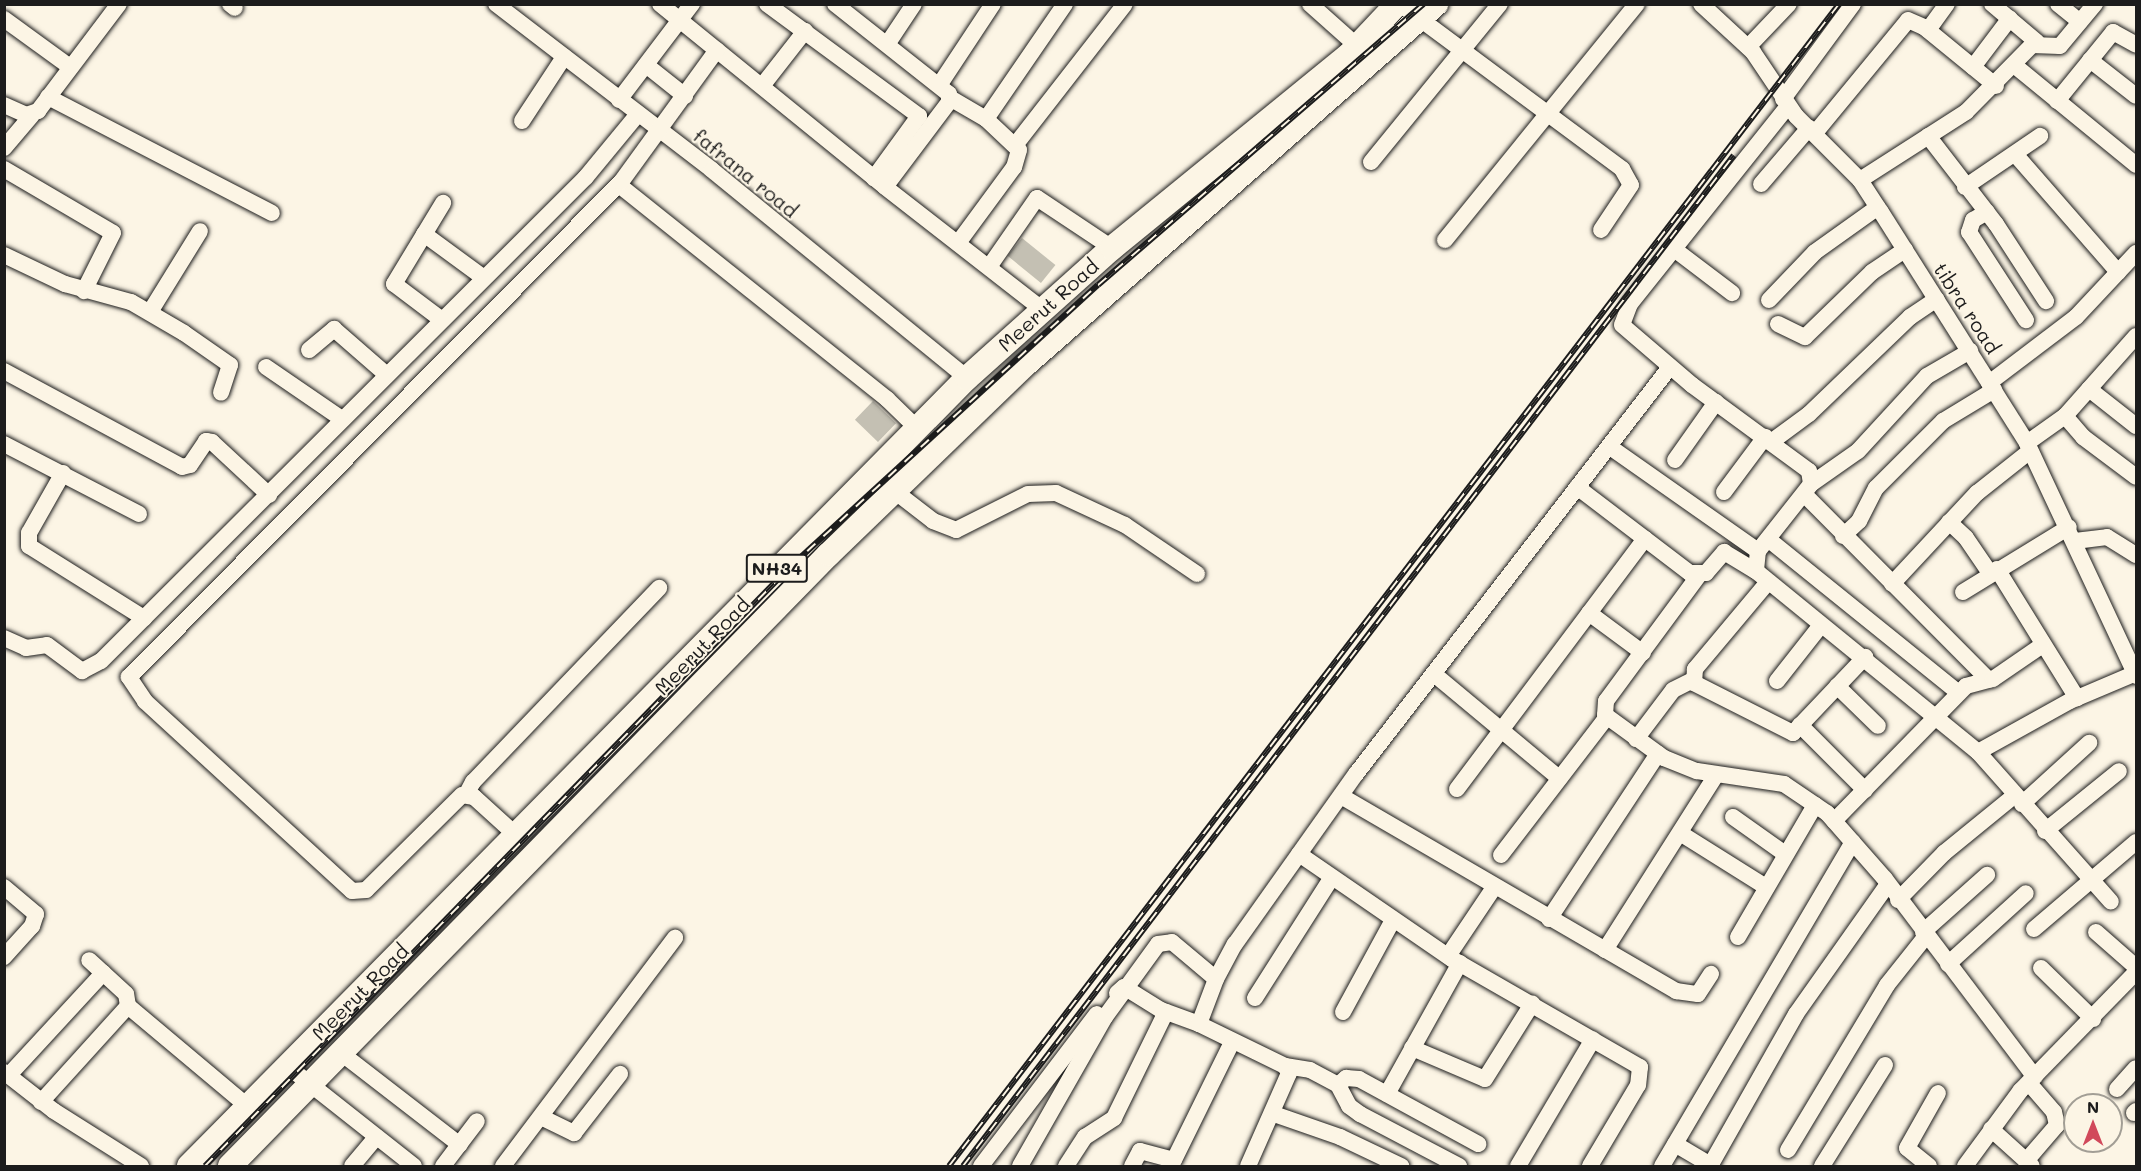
<!DOCTYPE html>
<style>
body{margin:0}
#map{position:relative;width:2141px;height:1171px;overflow:hidden;background:#fcf5e5;font-family:Mali,sans-serif}
div>[style]{position:absolute}
[style*='--x']{left:calc(var(--x)*1px);top:calc(var(--y)*1px);width:calc(var(--w)*1px);rotate:calc(var(--a)*1deg)}
.building>*{inset:0;background:#c4c0b3;transform-origin:0 0}
.roads{filter:drop-shadow(0 0 2px #1c1c1c) drop-shadow(0 0 2px #1c1c1c)}
.minor>*{height:16px;margin:-8px;padding:0 8px;transform-origin:8px;border-radius:8px;background:#fcf5e5}
.highway>*{height:24px;margin:-12px;padding:0 12px;transform-origin:12px;border-radius:12px;background:#fcf5e5}
.rail>*{height:6px;margin-top:-3px;transform-origin:0;background:repeating-linear-gradient(90deg,#fcf5e5 0 11px,#1c1c1c 0 22px);box-sizing:border-box;border-block:2px solid #1c1c1c}
span{translate:-50% -50%;white-space:nowrap;text-align:center;line-height:1.15;-webkit-text-stroke:4.5px #fcf5e5;paint-order:stroke}
.shield-label span{padding:2px 4px;background:#fcf5e5;border:2px solid;border-radius:4px;-webkit-text-stroke-width:0}
.shield-label{font-size:18px;color:#1c1c1c;font-weight:700}
.street-label{font-size:20px;color:#1c1c1c}
.frame{position:absolute;inset:0;border:6px solid #1c1c1c;pointer-events:none}
.north{position:absolute;left:2063px;top:1093px;width:60px;height:60px;box-sizing:border-box;background:#fcf5e5;border:2px solid #a29e95;border-radius:50%;rotate:0deg;font-size:16px;font-weight:700;line-height:24px;text-align:center;color:#1c1c1c}
.north::after{content:'';display:block;margin:auto;width:21px;height:27px;background:#d1495b;clip-path:polygon(50% 0,100% 100%,50% 72%,0 100%)}
</style>
<div id="map">
<div class="building">
<i style="left:1022px;top:238px;width:43px;height:23px;rotate:39deg"></i>
<i style="left:873px;top:401px;width:32px;height:26px;rotate:44deg"></i>
</div>
<div class="roads">
<div class="minor">
<i style="--x:230;--y:4;--w:6;--a:39"></i>
<i style="--x:496;--y:4;--w:272;--a:37.5"></i>
<i style="--x:712;--y:170;--w:329;--a:39.2"></i>
<i style="--x:660;--y:4;--w:290;--a:39.1"></i>
<i style="--x:767;--y:4;--w:189;--a:36.4"></i>
<i style="--x:919;--y:116;--w:77;--a:126"></i>
<i style="--x:835;--y:4;--w:145;--a:38.3"></i>
<i style="--x:949;--y:94;--w:8;--a:90"></i>
<i style="--x:949;--y:102;--w:106;--a:127"></i>
<i style="--x:885;--y:187;--w:200;--a:37.9"></i>
<i style="--x:1310;--y:4;--w:63;--a:41.8"></i>
<i style="--x:1400;--y:4;--w:277;--a:36.6"></i>
<i style="--x:1622;--y:169;--w:18;--a:61"></i>
<i style="--x:1631;--y:185;--w:54;--a:123.7"></i>
<i style="--x:1701;--y:4;--w:71;--a:42.7"></i>
<i style="--x:1753;--y:52;--w:77;--a:56.1"></i>
<i style="--x:1796;--y:116;--w:91;--a:45"></i>
<i style="--x:1860;--y:180;--w:38;--a:57"></i>
<i style="--x:1881;--y:212;--w:273;--a:57.7"></i>
<i style="--x:2027;--y:443;--w:257;--a:64.9"></i>
<i style="--x:1992;--y:4;--w:59;--a:40.2"></i>
<i style="--x:2058;--y:4;--w:28;--a:39"></i>
<i style="--x:4;--y:19;--w:82;--a:36"></i>
<i style="--x:1928;--y:30;--w:32;--a:-54"></i>
<i style="--x:888;--y:43;--w:47;--a:-56.3"></i>
<i style="--x:1748;--y:47;--w:59;--a:-46.4"></i>
<i style="--x:2090;--y:60;--w:58;--a:38"></i>
<i style="--x:646;--y:65;--w:50;--a:38.5"></i>
<i style="--x:2014;--y:65;--w:158;--a:39.3"></i>
<i style="--x:1973;--y:67;--w:61;--a:-52.9"></i>
<i style="--x:940;--y:84;--w:96;--a:-56.5"></i>
<i style="--x:762;--y:86;--w:70;--a:-52"></i>
<i style="--x:48;--y:97;--w:252;--a:27.4"></i>
<i style="--x:950;--y:98;--w:42;--a:30.3"></i>
<i style="--x:986;--y:119;--w:45;--a:43.2"></i>
<i style="--x:1019;--y:150;--w:18;--a:106"></i>
<i style="--x:1014;--y:167;--w:94;--a:126.4"></i>
<i style="--x:1783;--y:99;--w:118;--a:-53.6"></i>
<i style="--x:619;--y:100;--w:121;--a:-52.8"></i>
<i style="--x:2057;--y:101;--w:89;--a:-50.9"></i>
<i style="--x:2113;--y:32;--w:26;--a:29"></i>
<i style="--x:4;--y:105;--w:24;--a:24"></i>
<i style="--x:26;--y:115;--w:13;--a:-18"></i>
<i style="--x:38;--y:111;--w:134;--a:-52.9"></i>
<i style="--x:1788;--y:106;--w:253;--a:128.6"></i>
<i style="--x:1630;--y:304;--w:22;--a:111"></i>
<i style="--x:1622;--y:325;--w:92;--a:40.6"></i>
<i style="--x:1692;--y:385;--w:145;--a:36.3"></i>
<i style="--x:1809;--y:471;--w:13;--a:81"></i>
<i style="--x:1811;--y:484;--w:85;--a:128.3"></i>
<i style="--x:1758;--y:551;--w:20;--a:96"></i>
<i style="--x:1756;--y:571;--w:286;--a:39.2"></i>
<i style="--x:1978;--y:752;--w:105;--a:-29"></i>
<i style="--x:2070;--y:701;--w:72;--a:-23"></i>
<i style="--x:986;--y:119;--w:140;--a:-55.5"></i>
<i style="--x:522;--y:121;--w:77;--a:-56.7"></i>
<i style="--x:1815;--y:133;--w:146;--a:-50.5"></i>
<i style="--x:1908;--y:20;--w:17;--a:24"></i>
<i style="--x:1924;--y:27;--w:93;--a:39.3"></i>
<i style="--x:1928;--y:136;--w:111;--a:52.3"></i>
<i style="--x:1996;--y:224;--w:92;--a:57"></i>
<i style="--x:1016;--y:144;--w:177;--a:-52.1"></i>
<i style="--x:4;--y:148;--w:43;--a:-49.7"></i>
<i style="--x:2015;--y:154;--w:157;--a:48.9"></i>
<i style="--x:1371;--y:162;--w:204;--a:-50.8"></i>
<i style="--x:4;--y:169;--w:126;--a:30.4"></i>
<i style="--x:113;--y:233;--w:65;--a:116.6"></i>
<i style="--x:1860;--y:180;--w:126;--a:-32.7"></i>
<i style="--x:1966;--y:112;--w:94;--a:-45.4"></i>
<i style="--x:2032;--y:45;--w:28;--a:2"></i>
<i style="--x:2060;--y:46;--w:55;--a:-50.2"></i>
<i style="--x:1761;--y:184;--w:74;--a:-49.4"></i>
<i style="--x:619;--y:185;--w:343;--a:38.6"></i>
<i style="--x:887;--y:399;--w:43;--a:44.1"></i>
<i style="--x:1965;--y:187;--w:91;--a:-34.2"></i>
<i style="--x:1987;--y:212;--w:16;--a:150"></i>
<i style="--x:1973;--y:220;--w:13;--a:108"></i>
<i style="--x:1969;--y:232;--w:105;--a:57.1"></i>
<i style="--x:424;--y:234;--w:74;--a:36.3"></i>
<i style="--x:1445;--y:240;--w:304;--a:-50.9"></i>
<i style="--x:1674;--y:249;--w:73;--a:37.2"></i>
<i style="--x:4;--y:255;--w:68;--a:25.4"></i>
<i style="--x:65;--y:284;--w:68;--a:15.3"></i>
<i style="--x:131;--y:302;--w:61;--a:30.3"></i>
<i style="--x:184;--y:333;--w:56;--a:34.8"></i>
<i style="--x:230;--y:365;--w:29;--a:108"></i>
<i style="--x:989;--y:267;--w:84;--a:-55.2"></i>
<i style="--x:1037;--y:198;--w:90;--a:33.7"></i>
<i style="--x:1769;--y:300;--w:66;--a:-46.2"></i>
<i style="--x:1815;--y:252;--w:77;--a:-35.5"></i>
<i style="--x:150;--y:312;--w:95;--a:-58.3"></i>
<i style="--x:442;--y:320;--w:60;--a:-143.1"></i>
<i style="--x:394;--y:284;--w:95;--a:-58.8"></i>
<i style="--x:1778;--y:324;--w:30;--a:26"></i>
<i style="--x:1805;--y:337;--w:93;--a:-44.1"></i>
<i style="--x:1872;--y:272;--w:40;--a:-34"></i>
<i style="--x:309;--y:350;--w:33;--a:-40"></i>
<i style="--x:334;--y:329;--w:70;--a:41"></i>
<i style="--x:266;--y:367;--w:92;--a:34.4"></i>
<i style="--x:4;--y:371;--w:202;--a:28.3"></i>
<i style="--x:182;--y:467;--w:8;--a:-14"></i>
<i style="--x:190;--y:465;--w:29;--a:-56"></i>
<i style="--x:206;--y:441;--w:6;--a:9"></i>
<i style="--x:212;--y:442;--w:78;--a:42.9"></i>
<i style="--x:1989;--y:383;--w:109;--a:-37.2"></i>
<i style="--x:2076;--y:317;--w:88;--a:-46.8"></i>
<i style="--x:2089;--y:389;--w:60;--a:38.2"></i>
<i style="--x:2065;--y:416;--w:28;--a:49"></i>
<i style="--x:2083;--y:437;--w:66;--a:37"></i>
<i style="--x:1771;--y:442;--w:47;--a:-36.4"></i>
<i style="--x:1809;--y:414;--w:140;--a:-43.8"></i>
<i style="--x:1910;--y:317;--w:32;--a:-34"></i>
<i style="--x:2027;--y:443;--w:47;--a:-35.4"></i>
<i style="--x:2065;--y:416;--w:107;--a:-48.4"></i>
<i style="--x:4;--y:444;--w:152;--a:27.4"></i>
<i style="--x:1610;--y:447;--w:181;--a:35.1"></i>
<i style="--x:1675;--y:460;--w:71;--a:-54.7"></i>
<i style="--x:63;--y:473;--w:69;--a:119.5"></i>
<i style="--x:29;--y:533;--w:13;--a:90"></i>
<i style="--x:29;--y:546;--w:136;--a:32.1"></i>
<i style="--x:871;--y:473;--w:78;--a:37.7"></i>
<i style="--x:933;--y:521;--w:25;--a:21"></i>
<i style="--x:956;--y:530;--w:80;--a:-26.6"></i>
<i style="--x:1028;--y:494;--w:28;--a:-2"></i>
<i style="--x:1056;--y:493;--w:76;--a:24.9"></i>
<i style="--x:1125;--y:525;--w:87;--a:34.2"></i>
<i style="--x:1811;--y:484;--w:57;--a:-35.1"></i>
<i style="--x:1858;--y:451;--w:102;--a:-47.4"></i>
<i style="--x:1927;--y:376;--w:50;--a:-30.2"></i>
<i style="--x:1577;--y:487;--w:142;--a:37.3"></i>
<i style="--x:1690;--y:573;--w:16;--a:0"></i>
<i style="--x:1706;--y:573;--w:28;--a:-49"></i>
<i style="--x:1724;--y:552;--w:37;--a:31"></i>
<i style="--x:1724;--y:492;--w:69;--a:-53.3"></i>
<i style="--x:1804;--y:494;--w:262;--a:45.2"></i>
<i style="--x:1949;--y:522;--w:23;--a:43"></i>
<i style="--x:1966;--y:538;--w:42;--a:55.6"></i>
<i style="--x:1843;--y:536;--w:22;--a:-43"></i>
<i style="--x:1859;--y:521;--w:37;--a:-63"></i>
<i style="--x:1876;--y:488;--w:95;--a:-45"></i>
<i style="--x:1943;--y:421;--w:60;--a:-31.3"></i>
<i style="--x:1768;--y:539;--w:245;--a:38.9"></i>
<i style="--x:2075;--y:541;--w:32;--a:-7"></i>
<i style="--x:2107;--y:537;--w:34;--a:32"></i>
<i style="--x:1997;--y:569;--w:152;--a:58.2"></i>
<i style="--x:1699;--y:575;--w:157;--a:126.4"></i>
<i style="--x:1606;--y:701;--w:14;--a:94"></i>
<i style="--x:1605;--y:715;--w:73;--a:36.1"></i>
<i style="--x:1664;--y:758;--w:35;--a:22"></i>
<i style="--x:1697;--y:771;--w:88;--a:8.5"></i>
<i style="--x:1784;--y:784;--w:52;--a:34"></i>
<i style="--x:1827;--y:813;--w:88;--a:48.7"></i>
<i style="--x:1885;--y:879;--w:248;--a:52.9"></i>
<i style="--x:1768;--y:582;--w:114;--a:130"></i>
<i style="--x:1695;--y:669;--w:14;--a:94"></i>
<i style="--x:1694;--y:683;--w:111;--a:26.8"></i>
<i style="--x:1793;--y:733;--w:105;--a:-46.5"></i>
<i style="--x:1892;--y:584;--w:125;--a:-47"></i>
<i style="--x:1977;--y:493;--w:68;--a:-38.4"></i>
<i style="--x:1963;--y:592;--w:124;--a:-31.5"></i>
<i style="--x:1589;--y:613;--w:67;--a:36.5"></i>
<i style="--x:4;--y:638;--w:24;--a:24"></i>
<i style="--x:26;--y:648;--w:21;--a:-8"></i>
<i style="--x:47;--y:645;--w:44;--a:36.6"></i>
<i style="--x:82;--y:671;--w:21;--a:-28"></i>
<i style="--x:101;--y:661;--w:685;--a:-44.94"></i>
<i style="--x:586;--y:177;--w:82;--a:-50.5"></i>
<i style="--x:1434;--y:674;--w:163;--a:39.8"></i>
<i style="--x:1777;--y:681;--w:71;--a:-51.8"></i>
<i style="--x:1837;--y:686;--w:57;--a:44.3"></i>
<i style="--x:1800;--y:725;--w:92;--a:45"></i>
<i style="--x:1636;--y:739;--w:61;--a:-52.9"></i>
<i style="--x:1673;--y:690;--w:22;--a:-27"></i>
<i style="--x:1978;--y:752;--w:200;--a:48.4"></i>
<i style="--x:1457;--y:789;--w:313;--a:-53.1"></i>
<i style="--x:466;--y:795;--w:15;--a:-62"></i>
<i style="--x:473;--y:782;--w:269;--a:-46.2"></i>
<i style="--x:1341;--y:796;--w:388;--a:30.2"></i>
<i style="--x:1676;--y:991;--w:22;--a:8"></i>
<i style="--x:1698;--y:994;--w:24;--a:-57"></i>
<i style="--x:2022;--y:804;--w:91;--a:-42.3"></i>
<i style="--x:1733;--y:817;--w:64;--a:35.4"></i>
<i style="--x:1834;--y:821;--w:189;--a:-45.6"></i>
<i style="--x:1966;--y:686;--w:28;--a:-15"></i>
<i style="--x:1993;--y:679;--w:58;--a:-34.5"></i>
<i style="--x:2045;--y:831;--w:95;--a:-39"></i>
<i style="--x:1680;--y:833;--w:102;--a:32.1"></i>
<i style="--x:517;--y:836;--w:58;--a:-137.8"></i>
<i style="--x:474;--y:797;--w:12;--a:-171"></i>
<i style="--x:462;--y:795;--w:135;--a:135.3"></i>
<i style="--x:366;--y:890;--w:14;--a:176"></i>
<i style="--x:352;--y:891;--w:281;--a:-137.5"></i>
<i style="--x:145;--y:701;--w:29;--a:-124"></i>
<i style="--x:129;--y:677;--w:698;--a:-45.17"></i>
<i style="--x:621;--y:182;--w:163;--a:-54"></i>
<i style="--x:1299;--y:854;--w:186;--a:34.5"></i>
<i style="--x:1452;--y:959;--w:217;--a:29.9"></i>
<i style="--x:1640;--y:1067;--w:18;--a:96"></i>
<i style="--x:1638;--y:1085;--w:94;--a:120.7"></i>
<i style="--x:1501;--y:855;--w:174;--a:-52.5"></i>
<i style="--x:4;--y:887;--w:42;--a:40.2"></i>
<i style="--x:36;--y:914;--w:13;--a:108"></i>
<i style="--x:32;--y:926;--w:42;--a:132.1"></i>
<i style="--x:1898;--y:900;--w:66;--a:-45.6"></i>
<i style="--x:1944;--y:853;--w:90;--a:-39.2"></i>
<i style="--x:1549;--y:919;--w:198;--a:-56.6"></i>
<i style="--x:2034;--y:929;--w:134;--a:-40.5"></i>
<i style="--x:1923;--y:932;--w:86;--a:-41.7"></i>
<i style="--x:2096;--y:932;--w:53;--a:41.2"></i>
<i style="--x:1738;--y:937;--w:153;--a:-59.7"></i>
<i style="--x:1605;--y:950;--w:207;--a:-57.6"></i>
<i style="--x:1448;--y:956;--w:81;--a:-56.1"></i>
<i style="--x:1948;--y:964;--w:105;--a:-42.3"></i>
<i style="--x:2041;--y:968;--w:73;--a:44.4"></i>
<i style="--x:1117;--y:993;--w:9;--a:-41"></i>
<i style="--x:1124;--y:987;--w:44;--a:31.9"></i>
<i style="--x:1161;--y:1010;--w:40;--a:20.2"></i>
<i style="--x:1255;--y:998;--w:143;--a:-57.5"></i>
<i style="--x:128;--y:1006;--w:155;--a:40"></i>
<i style="--x:1343;--y:1012;--w:105;--a:-61.5"></i>
<i style="--x:1412;--y:1048;--w:79;--a:23"></i>
<i style="--x:1485;--y:1079;--w:89;--a:-57.9"></i>
<i style="--x:341;--y:1053;--w:150;--a:37.7"></i>
<i style="--x:286;--y:1065;--w:163;--a:38.3"></i>
<i style="--x:1285;--y:1066;--w:25;--a:9"></i>
<i style="--x:1310;--y:1070;--w:32;--a:28"></i>
<i style="--x:1338;--y:1085;--w:24;--a:62"></i>
<i style="--x:1349;--y:1106;--w:14;--a:36"></i>
<i style="--x:1360;--y:1114;--w:112;--a:27.7"></i>
<i style="--x:4;--y:1072;--w:63;--a:38"></i>
<i style="--x:54;--y:1111;--w:103;--a:32.3"></i>
<i style="--x:9;--y:1075;--w:139;--a:-47.3"></i>
<i style="--x:1338;--y:1085;--w:11;--a:-41"></i>
<i style="--x:1346;--y:1078;--w:13;--a:4"></i>
<i style="--x:1359;--y:1079;--w:136;--a:28.6"></i>
<i style="--x:2117;--y:1089;--w:28;--a:-48"></i>
<i style="--x:1387;--y:1094;--w:150;--a:-60.9"></i>
<i style="--x:41;--y:1102;--w:130;--a:-47.8"></i>
<i style="--x:128;--y:1006;--w:12;--a:-99"></i>
<i style="--x:126;--y:994;--w:50;--a:-137.4"></i>
<i style="--x:2134;--y:1113;--w:3;--a:-45"></i>
<i style="--x:1274;--y:1114;--w:70;--a:19.2"></i>
<i style="--x:1340;--y:1137;--w:68;--a:25.4"></i>
<i style="--x:541;--y:1117;--w:37;--a:26"></i>
<i style="--x:574;--y:1133;--w:75;--a:-52.1"></i>
<i style="--x:1991;--y:1129;--w:55;--a:42.1"></i>
<i style="--x:1675;--y:1144;--w:43;--a:30.7"></i>
<i style="--x:1788;--y:1150;--w:192;--a:-59"></i>
<i style="--x:1887;--y:985;--w:63;--a:-51.5"></i>
<i style="--x:2026;--y:1161;--w:48;--a:-49.3"></i>
<i style="--x:2057;--y:1125;--w:13;--a:-103"></i>
<i style="--x:2054;--y:1112;--w:38;--a:-131"></i>
<i style="--x:352;--y:1166;--w:38;--a:-50"></i>
<i style="--x:443;--y:1166;--w:56;--a:-52.9"></i>
<i style="--x:503;--y:1166;--w:286;--a:-53"></i>
<i style="--x:981;--y:1166;--w:191;--a:-52.7"></i>
<i style="--x:1020;--y:1166;--w:172;--a:-60.3"></i>
<i style="--x:1105;--y:1017;--w:90;--a:-54"></i>
<i style="--x:1158;--y:944;--w:14;--a:-8"></i>
<i style="--x:1172;--y:942;--w:57;--a:40.1"></i>
<i style="--x:1066;--y:1166;--w:35;--a:-57"></i>
<i style="--x:1085;--y:1137;--w:35;--a:-33"></i>
<i style="--x:1114;--y:1118;--w:118;--a:-63.9"></i>
<i style="--x:1132;--y:1166;--w:17;--a:-62"></i>
<i style="--x:1140;--y:1151;--w:35;--a:15"></i>
<i style="--x:1174;--y:1160;--w:131;--a:-63.8"></i>
<i style="--x:1248;--y:1166;--w:102;--a:-66.2"></i>
<i style="--x:1289;--y:1073;--w:8;--a:-120"></i>
<i style="--x:1285;--y:1066;--w:96;--a:-154"></i>
<i style="--x:1199;--y:1024;--w:48;--a:-69.3"></i>
<i style="--x:1216;--y:979;--w:40;--a:-62"></i>
<i style="--x:1235;--y:944;--w:209;--a:-54.6"></i>
<i style="--x:1356;--y:774;--w:514;--a:-52.35"></i>
<i style="--x:1518;--y:1166;--w:147;--a:-59.4"></i>
<i style="--x:1662;--y:1166;--w:376;--a:-59.5"></i>
<i style="--x:1710;--y:1166;--w:175;--a:-60.5"></i>
<i style="--x:1796;--y:1014;--w:159;--a:-54.7"></i>
<i style="--x:1822;--y:1166;--w:119;--a:-58"></i>
<i style="--x:1929;--y:1166;--w:28;--a:-141"></i>
<i style="--x:1907;--y:1148;--w:63;--a:-60.6"></i>
<i style="--x:1965;--y:1166;--w:94;--a:-53.6"></i>
<i style="--x:2021;--y:1090;--w:165;--a:-45.7"></i>
</div>
<div class="highway">
<i style="--x:189;--y:1166;--w:1107;--a:-45.37"></i>
<i style="--x:967;--y:378;--w:195;--a:-41.9"></i>
<i style="--x:1112;--y:248;--w:306;--a:-39.2"></i>
<i style="--x:1349;--y:55;--w:70;--a:-46.7"></i>
<i style="--x:230;--y:1166;--w:856;--a:-45.62"></i>
<i style="--x:829;--y:554;--w:274;--a:-44"></i>
<i style="--x:1026;--y:364;--w:546;--a:-41.28"></i>
</div>
</div>
<div class="rail">
<i style="--x:205;--y:1166;--w:839;--a:-45.68"></i>
<i style="--x:791;--y:566;--w:416;--a:-42.5"></i>
<i style="--x:1098;--y:285;--w:430;--a:-40.8"></i>
<i style="--x:949;--y:1166;--w:1464;--a:-52.55"></i>
<i style="--x:963;--y:1166;--w:1271;--a:-52.67"></i>
</div>
<div class="shield-label">
<span style="left:777px;top:568px">NH34</span>
</div>
<div class="street-label">
<span style="left:746px;top:173px;rotate:39deg">fafrana road</span>
<span style="left:1048px;top:305px;rotate:-42deg">Meerut Road</span>
<span style="left:1967px;top:308px;rotate:57deg">tibra road</span>
<span style="left:702px;top:646px;rotate:-46deg">Meerut Road</span>
<span style="left:360px;top:992px;rotate:-45deg">Meerut Road</span>
</div>
<div class="frame"></div>
<div class="north">N</div>
</div>
